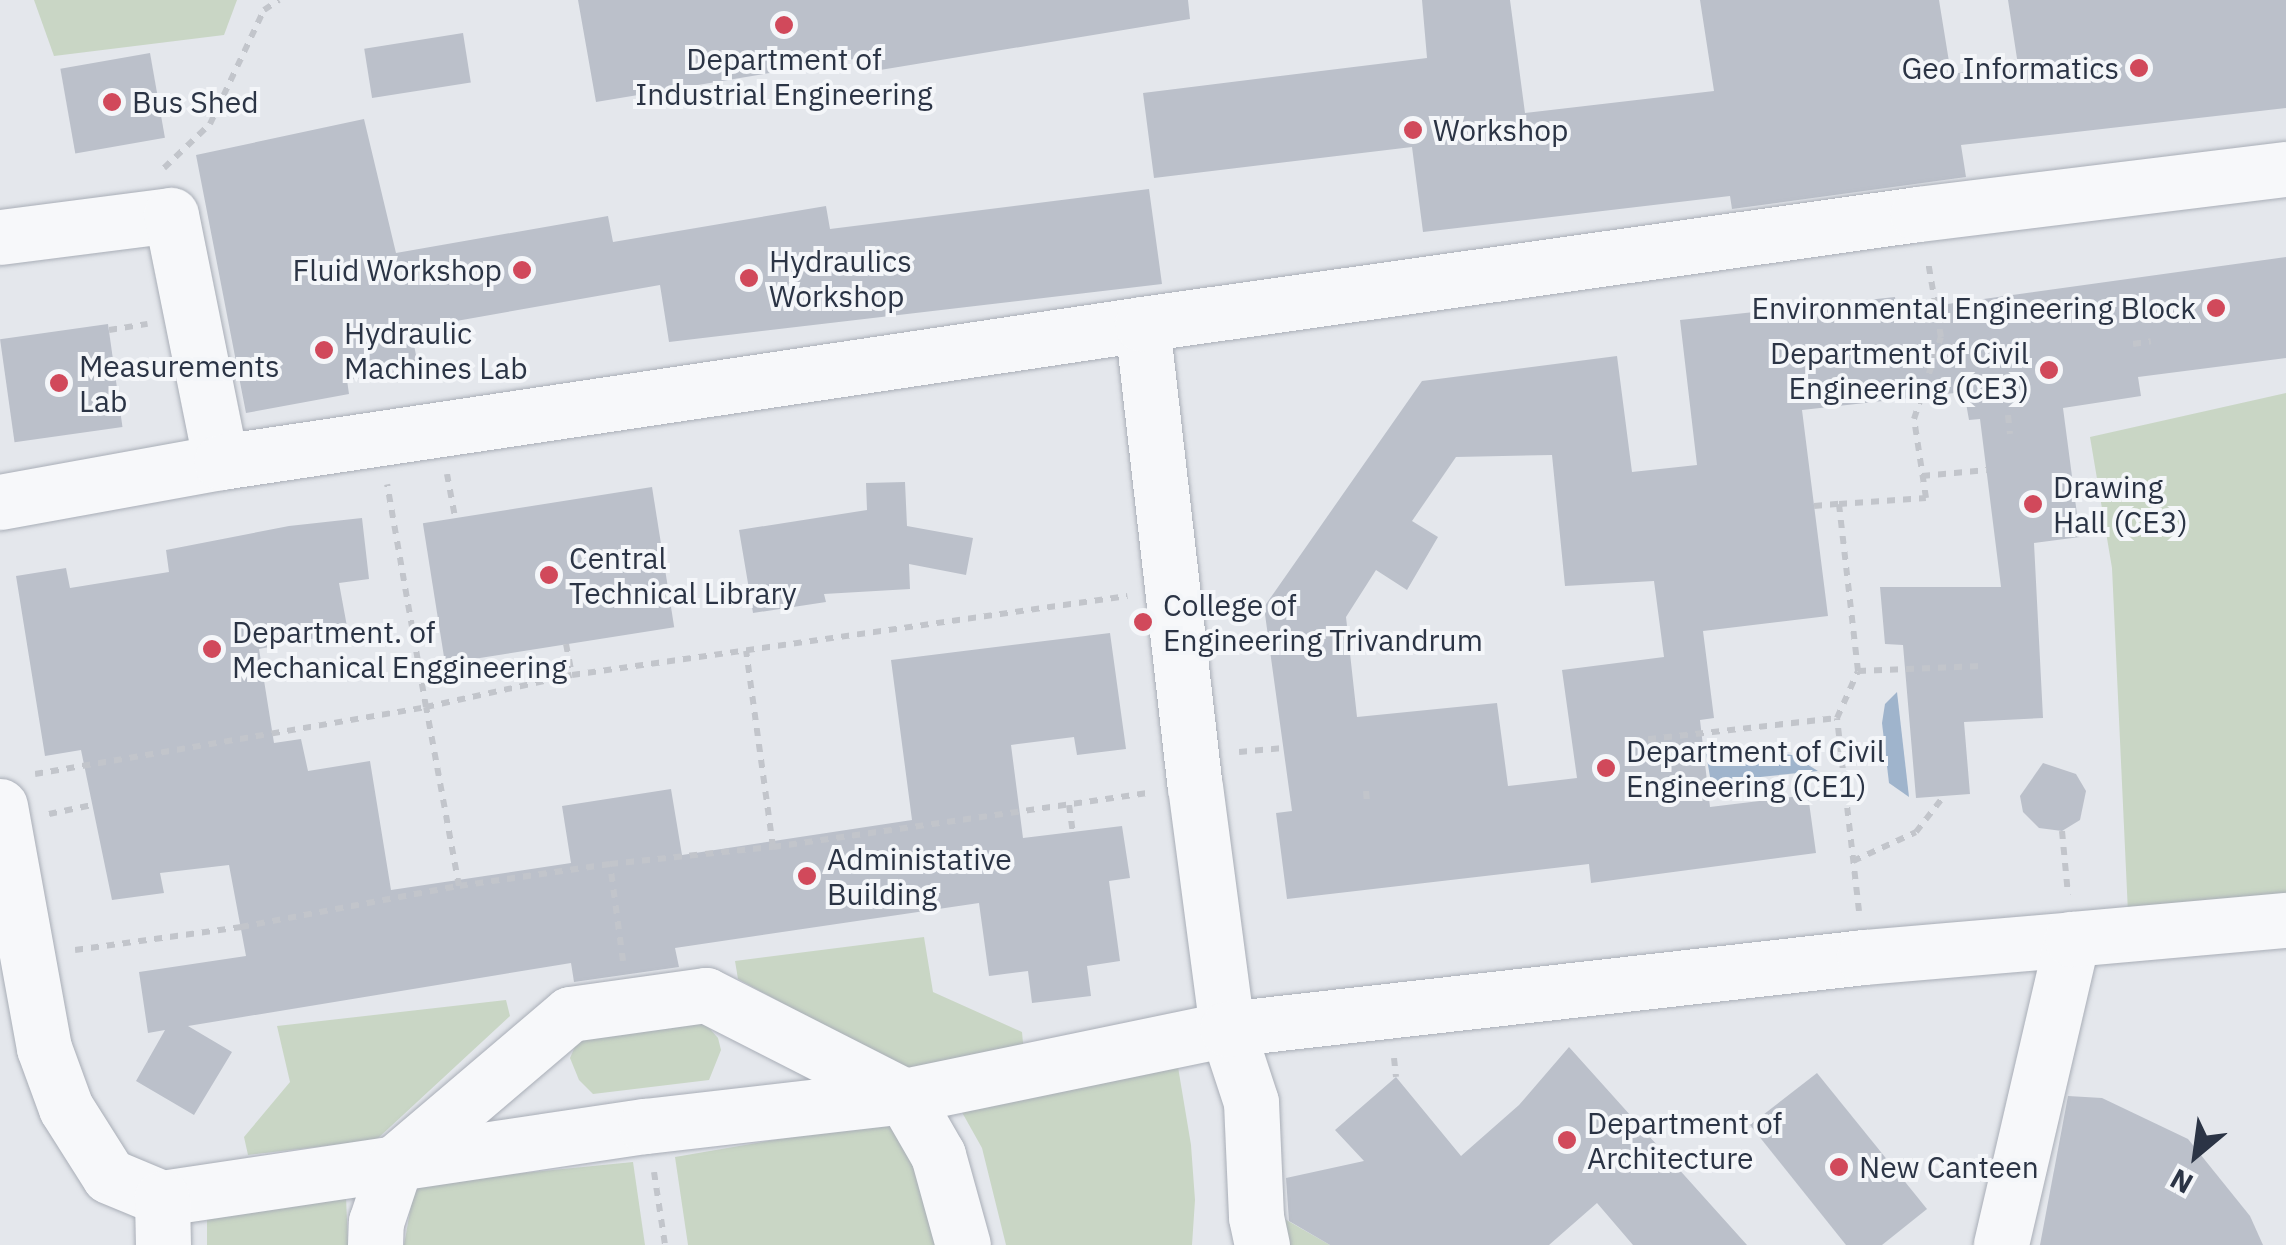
<!DOCTYPE html>
<style>
body{margin:0}
#map{position:relative;width:2286px;height:1245px;overflow:hidden;background:#e4e7ec;font-family:"IBM Plex Sans",sans-serif}
div>[style]{position:absolute}
[style*='--x']{left:calc(var(--x)*1px);top:calc(var(--y)*1px);width:calc(var(--w)*1px);rotate:calc(var(--a)*1deg)}
.green>*{inset:0;background:#c9d6c5}
.water>*{inset:0;background:#9fb4cc}
.building>*{inset:0;background:#bbc0ca;transform-origin:0 0}
.path>*{height:6px;margin-top:-3px;transform-origin:0;background:repeating-linear-gradient(90deg,#c2c5cb 0 8px,transparent 0 16px)}
.roads{filter:drop-shadow(0 0 2px #a9aeb7) drop-shadow(0 0 2px #a9aeb7)}
.minor>*{height:55px;margin:-27.5px;padding:0 27.5px;transform-origin:27.5px;border-radius:27.5px;background:#f7f8fa}
.dots>*{width:28px;height:28px;translate:-50% -50%;box-sizing:border-box;border:5px solid #f4f6f9;border-radius:50%}
span{translate:-50% -50%;white-space:nowrap;text-align:center;line-height:1.15;-webkit-text-stroke:8px #f4f6f9;paint-order:stroke}
.poi-label{font-size:30px;color:#2b3445}
.right{translate:-100% -50%;text-align:right}
.left{translate:0 -50%;text-align:left}
.north{position:absolute;left:2146px;top:1105px;width:100px;height:100px;-webkit-text-stroke:8px #f4f6f9;paint-order:stroke;rotate:209deg;font-size:28px;font-weight:700;line-height:40px;text-align:center;color:#2b3445}
.north::after{content:'';display:block;margin:auto;width:35px;height:45px;background:#2b3445;clip-path:polygon(50% 0,100% 100%,50% 72%,0 100%)}
</style>
<div id="map">
<div class="green">
<i style="clip-path:polygon(34px 0,237px 0,224px 35px,54px 56px)"></i>
<i style="clip-path:polygon(2286px 393px,2286px 901px,2128px 913px,2112px 568px,2090px 437px)"></i>
<i style="clip-path:polygon(924px 937px,933px 992px,1022px 1032px,1024px 1053px,903px 1069px,738px 979px,735px 961px)"></i>
<i style="clip-path:polygon(506px 1000px,510px 1016px,376px 1140px,248px 1155px,244px 1137px,290px 1082px,277px 1026px)"></i>
<i style="clip-path:polygon(702px 1020px,718px 1038px,721px 1050px,709px 1080px,593px 1094px,579px 1080px,570px 1058px,580px 1035px)"></i>
<i style="clip-path:polygon(1177px 1061px,1191px 1145px,1195px 1200px,1192px 1245px,1006px 1245px,982px 1148px,954px 1098px)"></i>
<i style="clip-path:polygon(891px 1120px,912px 1157px,935px 1245px,688px 1245px,675px 1157px)"></i>
<i style="clip-path:polygon(633px 1162px,645px 1245px,404px 1245px,415px 1184px)"></i>
<i style="clip-path:polygon(346px 1197px,348px 1245px,207px 1245px,207px 1214px)"></i>
<i style="clip-path:polygon(1276px 1214px,1330px 1245px,1277px 1245px)"></i>
</div>
<div class="water">
<i style="clip-path:polygon(1897px 692px,1909px 797px,1889px 783px,1882px 723px,1885px 704px)"></i>
<i style="clip-path:polygon(1761px 751px,1792px 755px,1818px 771px,1711px 782px,1706px 754px,1744px 760px)"></i>
</div>
<div class="building">
<i style="clip-path:polygon(578px 0,1188px 0,1190px 19px,874px 71px,872px 56px,596px 102px)"></i>
<i style="clip-path:polygon(1422px 0,1510px 0,1525px 113px,1714px 91px,1700px 0,1939px 0,1951px 74px,2018px 65px,2008px 0,2286px 0,2286px 108px,1961px 145px,1966px 177px,1732px 209px,1730px 196px,1423px 232px,1412px 147px,1154px 178px,1143px 93px,1427px 58px)"></i>
<i style="left:463px;top:33px;width:50px;height:100px;rotate:81deg"></i>
<i style="left:150px;top:53px;width:86px;height:91px;rotate:80deg"></i>
<i style="clip-path:polygon(364px 119px,396px 253px,608px 216px,613px 242px,826px 206px,830px 229px,1149px 189px,1162px 284px,669px 342px,660px 285px,411px 329px,419px 371px,347px 380px,349px 394px,246px 413px,196px 155px)"></i>
<i style="clip-path:polygon(evenodd,2286px 257px,2286px 358px,2138px 377px,2141px 396px,2063px 408px,2080px 537px,2034px 543px,2043px 718px,1964px 722px,1970px 794px,1916px 798px,1903px 645px,1885px 644px,1880px 587px,2001px 587px,1980px 419px,1969px 420px,1964px 392px,1802px 410px,1828px 616px,1703px 631px,1714px 718px,1700px 720px,1710px 807px,1808px 795px,1816px 853px,1591px 883px,1589px 864px,1287px 899px,1276px 813px,1292px 811px,1264px 607px,1422px 381px,1617px 356px,1632px 472px,1697px 465px,1680px 320px,1895px 297px,1897px 311px,2286px 257px,1552px 455px,1565px 586px,1654px 581px,1664px 657px,1562px 670px,1577px 778px,1508px 786px,1497px 703px,1357px 717px,1346px 617px,1376px 570px,1407px 590px,1438px 537px,1412px 521px,1456px 457px,1552px 455px)"></i>
<i style="left:108px;top:324px;width:104px;height:109px;rotate:82deg"></i>
<i style="clip-path:polygon(905px 482px,907px 526px,973px 538px,966px 575px,909px 564px,910px 589px,824px 594px,826px 602px,753px 613px,739px 530px,867px 510px,866px 483px)"></i>
<i style="left:652px;top:487px;width:142px;height:232px;rotate:81deg"></i>
<i style="clip-path:polygon(362px 518px,369px 579px,339px 583px,348px 632px,259px 649px,274px 743px,301px 739px,308px 771px,370px 761px,391px 890px,571px 863px,562px 806px,671px 789px,682px 855px,912px 820px,891px 660px,1110px 633px,1126px 749px,1077px 755px,1074px 737px,1011px 745px,1023px 838px,1122px 826px,1130px 878px,1109px 881px,1120px 961px,1087px 966px,1091px 996px,1032px 1003px,1028px 971px,989px 976px,979px 903px,675px 948px,679px 967px,574px 982px,571px 963px,188px 1026px,232px 1052px,194px 1115px,136px 1081px,165px 1030px,148px 1033px,139px 972px,246px 956px,229px 865px,160px 873px,164px 893px,112px 900px,81px 750px,45px 756px,16px 576px,66px 568px,70px 588px,169px 572px,166px 550px,289px 526px)"></i>
<i style="clip-path:polygon(2043px 763px,2076px 774px,2086px 791px,2080px 820px,2062px 831px,2039px 828px,2023px 812px,2020px 796px)"></i>
<i style="clip-path:polygon(1569px 1047px,1747px 1245px,1633px 1245px,1597px 1203px,1549px 1245px,1330px 1245px,1289px 1221px,1286px 1178px,1364px 1161px,1335px 1130px,1396px 1077px,1461px 1156px,1519px 1105px)"></i>
<i style="clip-path:polygon(1817px 1073px,1927px 1209px,1882px 1245px,1846px 1245px,1750px 1125px)"></i>
<i style="clip-path:polygon(2068px 1096px,2102px 1098px,2188px 1139px,2250px 1216px,2263px 1245px,2040px 1245px)"></i>
</div>
<div class="path">
<i style="--x:164;--y:168;--w:64;--a:-43.7"></i>
<i style="--x:210;--y:124;--w:126;--a:-64.7"></i>
<i style="--x:264;--y:10;--w:18;--a:-34"></i>
<i style="--x:109;--y:330;--w:39;--a:-9"></i>
<i style="--x:2133;--y:344;--w:18;--a:-9"></i>
<i style="--x:2008;--y:415;--w:19;--a:84"></i>
<i style="--x:447;--y:474;--w:44;--a:79.5"></i>
<i style="--x:1922;--y:476;--w:65;--a:-5.3"></i>
<i style="--x:1814;--y:506;--w:25;--a:-5"></i>
<i style="--x:566;--y:644;--w:32;--a:79"></i>
<i style="--x:1858;--y:671;--w:124;--a:-2.3"></i>
<i style="--x:1632;--y:741;--w:206;--a:-6.4"></i>
<i style="--x:1239;--y:752;--w:44;--a:-5.2"></i>
<i style="--x:35;--y:774;--w:397;--a:-9.7"></i>
<i style="--x:426;--y:707;--w:226;--a:-99.9"></i>
<i style="--x:1366;--y:791;--w:12;--a:85"></i>
<i style="--x:1069;--y:805;--w:27;--a:82"></i>
<i style="--x:49;--y:814;--w:44;--a:-11.8"></i>
<i style="--x:2062;--y:831;--w:64;--a:84.6"></i>
<i style="--x:773;--y:847;--w:380;--a:-8.2"></i>
<i style="--x:1853;--y:861;--w:69;--a:-24.7"></i>
<i style="--x:1916;--y:832;--w:46;--a:-52.1"></i>
<i style="--x:610;--y:864;--w:164;--a:-6"></i>
<i style="--x:773;--y:847;--w:198;--a:-97.8"></i>
<i style="--x:1859;--y:911;--w:194;--a:-96.5"></i>
<i style="--x:1837;--y:718;--w:51;--a:-65.9"></i>
<i style="--x:1858;--y:671;--w:168;--a:-96.5"></i>
<i style="--x:1839;--y:504;--w:87;--a:-3.9"></i>
<i style="--x:1926;--y:498;--w:80;--a:-98.6"></i>
<i style="--x:1914;--y:419;--w:86;--a:-71.8"></i>
<i style="--x:1941;--y:337;--w:76;--a:-99.8"></i>
<i style="--x:75;--y:950;--w:168;--a:-7.9"></i>
<i style="--x:241;--y:927;--w:222;--a:-10.7"></i>
<i style="--x:623;--y:961;--w:98;--a:-97.6"></i>
<i style="--x:610;--y:864;--w:153;--a:171.7"></i>
<i style="--x:459;--y:886;--w:182;--a:-100.4"></i>
<i style="--x:426;--y:707;--w:149;--a:-12.4"></i>
<i style="--x:572;--y:675;--w:561;--a:-8.1"></i>
<i style="--x:1394;--y:1058;--w:19;--a:84"></i>
<i style="--x:654;--y:1172;--w:74;--a:81.4"></i>
</div>
<div class="roads">
<div class="minor">
<i style="--x:0;--y:237;--w:172;--a:-7.3"></i>
<i style="--x:171;--y:215;--w:252;--a:78.6"></i>
<i style="--x:1142;--y:324;--w:465;--a:83.5"></i>
<i style="--x:1195;--y:786;--w:245;--a:82.5"></i>
<i style="--x:1227;--y:1029;--w:77;--a:71.8"></i>
<i style="--x:1251;--y:1102;--w:115;--a:87.5"></i>
<i style="--x:1256;--y:1217;--w:29;--a:78"></i>
<i style="--x:0;--y:502;--w:225;--a:-10.3"></i>
<i style="--x:221;--y:462;--w:931;--a:-8.52"></i>
<i style="--x:1142;--y:324;--w:784;--a:-8.07"></i>
<i style="--x:1918;--y:214;--w:371;--a:-7"></i>
<i style="--x:0;--y:806;--w:246;--a:79.7"></i>
<i style="--x:44;--y:1048;--w:64;--a:69.9"></i>
<i style="--x:66;--y:1108;--w:80;--a:57.7"></i>
<i style="--x:109;--y:1176;--w:57;--a:22.5"></i>
<i style="--x:162;--y:1198;--w:489;--a:-8.5"></i>
<i style="--x:646;--y:1126;--w:260;--a:-6.6"></i>
<i style="--x:904;--y:1096;--w:330;--a:-11.7"></i>
<i style="--x:1227;--y:1029;--w:641;--a:-6.45"></i>
<i style="--x:1864;--y:957;--w:209;--a:-4.9"></i>
<i style="--x:2072;--y:939;--w:314;--a:103.1"></i>
<i style="--x:2072;--y:939;--w:215;--a:-5.1"></i>
<i style="--x:162;--y:1198;--w:47;--a:88.8"></i>
<i style="--x:375;--y:1245;--w:23;--a:-88"></i>
<i style="--x:376;--y:1222;--w:63;--a:-71.6"></i>
<i style="--x:396;--y:1162;--w:228;--a:-40.4"></i>
<i style="--x:570;--y:1014;--w:137;--a:-8"></i>
<i style="--x:706;--y:995;--w:222;--a:27"></i>
<i style="--x:904;--y:1096;--w:68;--a:60"></i>
<i style="--x:938;--y:1155;--w:93;--a:74.5"></i>
</div>
</div>
<div class="dots">
<i style="left:784px;top:25px;background:#d1495b"></i>
<i style="left:2139px;top:68px;background:#d1495b"></i>
<i style="left:112px;top:102px;background:#d1495b"></i>
<i style="left:1413px;top:130px;background:#d1495b"></i>
<i style="left:522px;top:270px;background:#d1495b"></i>
<i style="left:749px;top:278px;background:#d1495b"></i>
<i style="left:2216px;top:308px;background:#d1495b"></i>
<i style="left:324px;top:350px;background:#d1495b"></i>
<i style="left:2049px;top:370px;background:#d1495b"></i>
<i style="left:59px;top:383px;background:#d1495b"></i>
<i style="left:2033px;top:504px;background:#d1495b"></i>
<i style="left:549px;top:575px;background:#d1495b"></i>
<i style="left:1143px;top:622px;background:#d1495b"></i>
<i style="left:212px;top:649px;background:#d1495b"></i>
<i style="left:1606px;top:768px;background:#d1495b"></i>
<i style="left:807px;top:876px;background:#d1495b"></i>
<i style="left:1567px;top:1140px;background:#d1495b"></i>
<i style="left:1839px;top:1167px;background:#d1495b"></i>
</div>
<div class="poi-label">
<span style="left:784px;top:76px">Department of<br>Industrial Engineering</span>
<span class="right" style="left:2119px;top:68px">Geo Informatics</span>
<span class="left" style="left:132px;top:102px">Bus Shed</span>
<span class="left" style="left:1433px;top:130px">Workshop</span>
<span class="left" style="left:769px;top:278px">Hydraulics<br>Workshop</span>
<span class="right" style="left:502px;top:270px">Fluid Workshop</span>
<span class="right" style="left:2196px;top:308px">Environmental Engineering Block</span>
<span class="left" style="left:344px;top:350px">Hydraulic<br>Machines Lab</span>
<span class="right" style="left:2029px;top:370px">Department of Civil<br>Engineering (CE3)</span>
<span class="left" style="left:79px;top:383px">Measurements<br>Lab</span>
<span class="left" style="left:2053px;top:504px">Drawing<br>Hall (CE3)</span>
<span class="left" style="left:569px;top:575px">Central<br>Technical Library</span>
<span class="left" style="left:1163px;top:622px">College of<br>Engineering Trivandrum</span>
<span class="left" style="left:232px;top:649px">Department. of<br>Mechanical Enggineering</span>
<span class="left" style="left:1626px;top:768px">Department of Civil<br>Engineering (CE1)</span>
<span class="left" style="left:827px;top:876px">Administative<br>Building</span>
<span class="left" style="left:1587px;top:1140px">Department of<br>Architecture</span>
<span class="left" style="left:1859px;top:1167px">New Canteen</span>
</div>
<div class="north">N</div>
</div>
